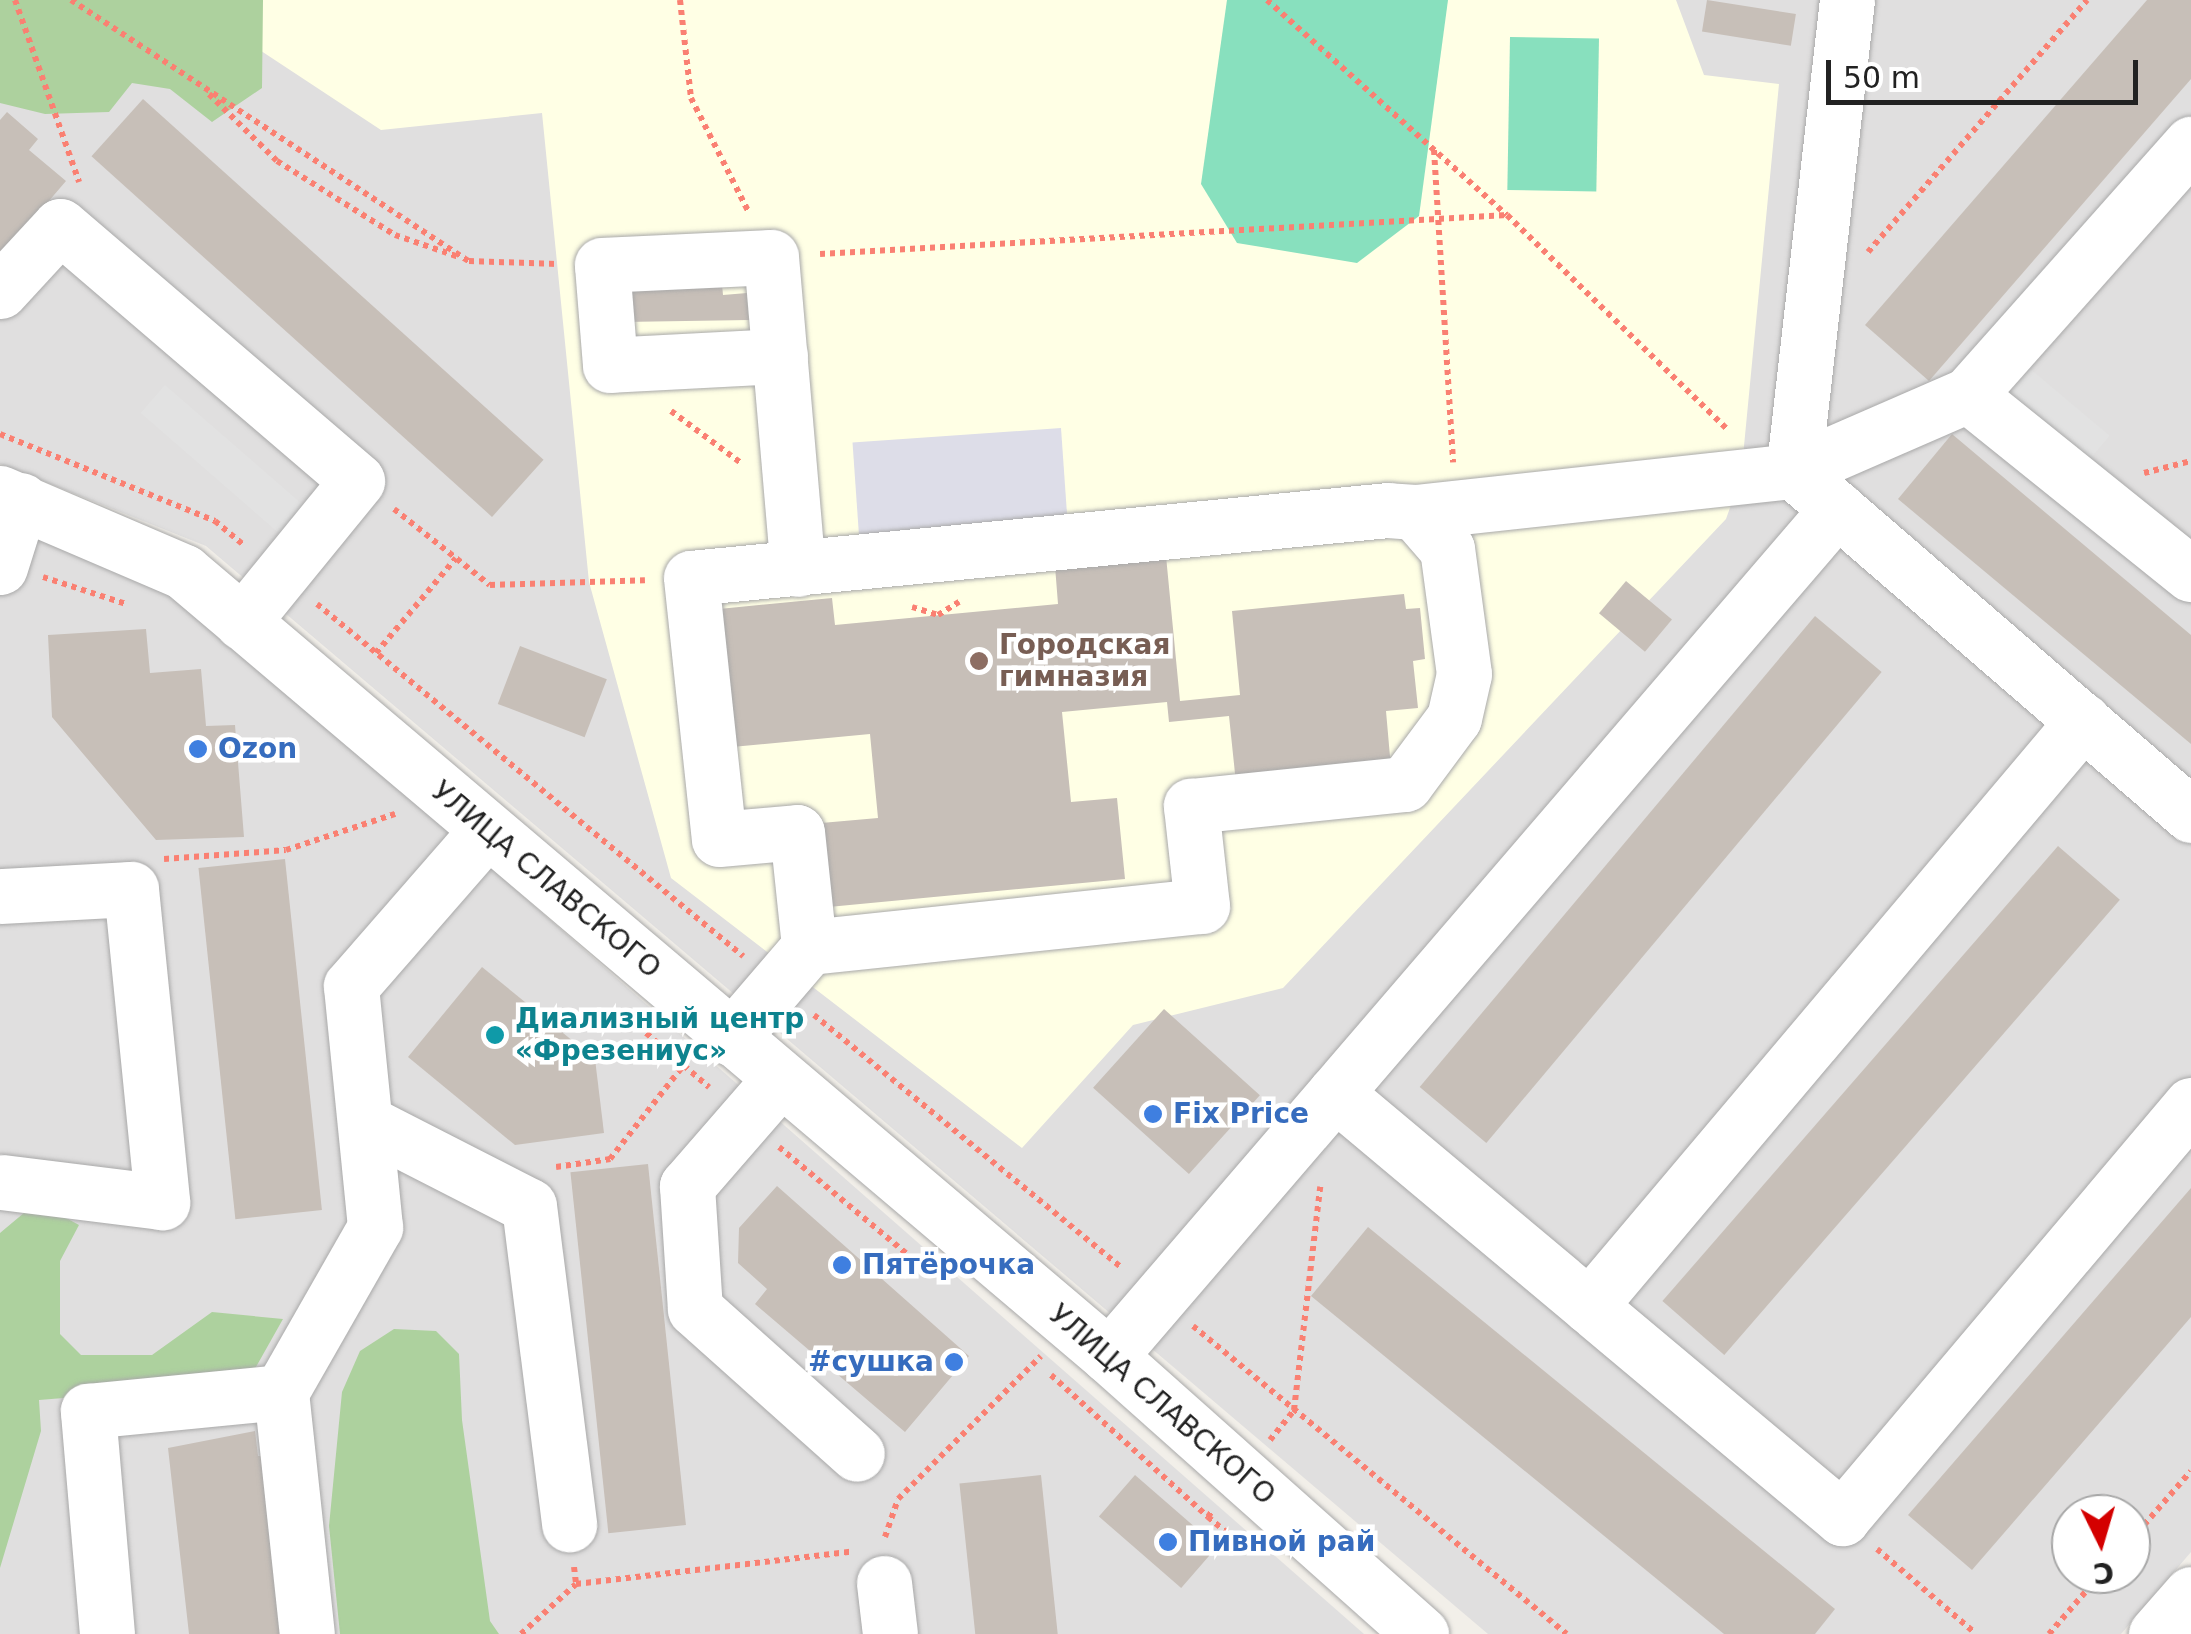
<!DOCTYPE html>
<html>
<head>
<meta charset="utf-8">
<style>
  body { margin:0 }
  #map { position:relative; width:2191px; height:1634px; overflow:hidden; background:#f2efe9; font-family:"DejaVu Sans",sans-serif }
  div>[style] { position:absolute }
  .residential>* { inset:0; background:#e0dfdf }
  .education>* { inset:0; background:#ffffe5 }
  .forest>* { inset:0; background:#add19e }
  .pitch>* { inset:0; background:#88e0be; transform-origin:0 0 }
  .parking>* { inset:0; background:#e2e2e2; transform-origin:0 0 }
  .plaza>* { inset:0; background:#dddde8; transform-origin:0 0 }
  .building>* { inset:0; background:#c7bfb8; transform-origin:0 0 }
  .path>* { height:6px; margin-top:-3px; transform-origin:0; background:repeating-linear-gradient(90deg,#fa8072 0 5px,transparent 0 10px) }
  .roads { filter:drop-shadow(0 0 2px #a9a9a9) drop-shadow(0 0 2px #a9a9a9) }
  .minor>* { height:55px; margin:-27.5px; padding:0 27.5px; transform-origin:27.5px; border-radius:27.5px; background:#fff }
  .dots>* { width:28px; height:28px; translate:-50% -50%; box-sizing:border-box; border:5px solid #fff; border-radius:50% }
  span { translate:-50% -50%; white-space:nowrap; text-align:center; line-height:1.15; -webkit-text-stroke:9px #fff; paint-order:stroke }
  .education-label { font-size:28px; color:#785e54; font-weight:700 }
  .left { translate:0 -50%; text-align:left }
  .shop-label { font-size:28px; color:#366cbe; font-weight:700 }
  .right { translate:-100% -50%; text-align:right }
  .street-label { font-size:28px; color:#222 }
  .culture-label { font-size:28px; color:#0d838f; font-weight:700 }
  .north { position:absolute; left:2051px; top:1494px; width:100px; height:100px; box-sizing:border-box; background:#fff; border:2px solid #a7a7a7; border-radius:50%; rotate:175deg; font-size:28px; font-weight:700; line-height:40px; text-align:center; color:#222 }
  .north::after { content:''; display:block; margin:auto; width:35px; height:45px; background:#d40000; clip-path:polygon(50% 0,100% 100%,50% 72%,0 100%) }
  .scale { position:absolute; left:1826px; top:60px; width:312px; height:45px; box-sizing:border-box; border:5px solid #222; border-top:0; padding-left:12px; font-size:30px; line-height:35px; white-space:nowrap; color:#222; -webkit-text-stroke:8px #fff; paint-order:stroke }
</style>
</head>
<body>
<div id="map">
  <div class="residential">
    <i style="clip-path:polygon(evenodd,0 0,2191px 0,2191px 1552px,2121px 1634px,1488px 1634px,206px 546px,0 464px,0 0,2071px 1514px,2131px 1514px,2131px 1574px,2071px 1574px,2071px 1514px)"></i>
    <i style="clip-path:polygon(0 516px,173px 589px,1364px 1634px,0 1634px)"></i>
  </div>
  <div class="education">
    <i style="clip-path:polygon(184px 0,1676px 0,1704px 75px,1779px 84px,1741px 477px,1726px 519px,1283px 988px,1133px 1025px,1022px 1148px,671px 878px,589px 582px,542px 113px,381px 130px)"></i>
  </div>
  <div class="forest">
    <i style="clip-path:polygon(0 0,263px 0,262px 88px,212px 122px,170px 89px,132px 83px,109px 112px,45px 114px,0 103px)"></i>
    <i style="clip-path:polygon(37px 1202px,79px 1225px,60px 1261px,60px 1334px,81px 1355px,152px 1355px,212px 1312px,283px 1319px,247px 1383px,39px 1400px,41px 1431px,0 1568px,0 1233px)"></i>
    <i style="clip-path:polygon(394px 1329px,436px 1331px,459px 1354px,462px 1420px,490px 1621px,499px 1634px,340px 1634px,329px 1526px,342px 1392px,360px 1351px)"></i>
  </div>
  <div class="pitch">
    <i style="clip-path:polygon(1227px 0,1448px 0,1419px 216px,1357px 263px,1237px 243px,1201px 184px)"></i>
    <i style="left:1510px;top:37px;width:89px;height:153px;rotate:1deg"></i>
  </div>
  <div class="parking">
    <i style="left:2023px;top:363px;width:113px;height:33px;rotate:40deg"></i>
    <i style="left:165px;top:385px;width:184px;height:37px;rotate:41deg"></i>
  </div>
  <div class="plaza">
    <i style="left:1061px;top:428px;width:102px;height:209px;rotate:86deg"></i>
  </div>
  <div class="building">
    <i style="left:1707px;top:0;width:90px;height:32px;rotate:9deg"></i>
    <i style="clip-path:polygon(2147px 0,2191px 0,2191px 79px,1929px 381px,1865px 325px)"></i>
    <i style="left:143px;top:99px;width:539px;height:77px;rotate:42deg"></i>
    <i style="clip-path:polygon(7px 112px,38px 139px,29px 150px,66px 181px,0 258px,0 120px)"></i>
    <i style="clip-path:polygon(720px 263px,723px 295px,747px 293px,749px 320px,622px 322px,618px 282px)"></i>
    <i style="clip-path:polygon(1952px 434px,2191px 635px,2191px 744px,1898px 499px)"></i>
    <i style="clip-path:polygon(1166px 556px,1180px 701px,1240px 695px,1232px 611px,1404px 594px,1406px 609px,1420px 608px,1425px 659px,1413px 661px,1418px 708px,1386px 711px,1391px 768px,1236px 783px,1229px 716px,1169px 722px,1167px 702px,1062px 712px,1071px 802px,1117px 798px,1125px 879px,818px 908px,810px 824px,878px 818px,870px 734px,732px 747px,719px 609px,832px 598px,835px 625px,1058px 604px,1055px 566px)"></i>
    <i style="left:1626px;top:581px;width:60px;height:42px;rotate:40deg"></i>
    <i style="left:1815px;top:616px;width:87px;height:615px;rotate:40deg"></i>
    <i style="clip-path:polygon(146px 629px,150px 673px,201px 669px,206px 726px,235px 725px,244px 837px,156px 840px,52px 717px,48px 635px)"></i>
    <i style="left:520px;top:646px;width:93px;height:62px;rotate:21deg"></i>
    <i style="left:2058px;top:846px;width:82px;height:603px;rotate:41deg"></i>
    <i style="left:285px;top:859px;width:353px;height:87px;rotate:84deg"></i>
    <i style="clip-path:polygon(482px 967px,595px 1059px,604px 1133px,515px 1145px,408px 1057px)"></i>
    <i style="left:1164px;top:1009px;width:129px;height:106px;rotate:42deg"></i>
    <i style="left:648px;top:1164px;width:363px;height:78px;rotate:84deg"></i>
    <i style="clip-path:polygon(777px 1186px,969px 1356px,905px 1432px,755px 1304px,767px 1289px,738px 1263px,739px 1228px)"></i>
    <i style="clip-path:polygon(2191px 1188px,2191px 1317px,1972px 1570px,1908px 1515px)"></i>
    <i style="clip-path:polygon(1368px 1227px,1835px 1609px,1815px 1634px,1724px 1634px,1311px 1296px)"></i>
    <i style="clip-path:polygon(255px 1431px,258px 1456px,266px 1456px,287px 1634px,189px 1634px,168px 1448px)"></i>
    <i style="left:1041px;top:1475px;width:160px;height:82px;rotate:84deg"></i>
    <i style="left:1135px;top:1475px;width:109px;height:55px;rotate:41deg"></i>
  </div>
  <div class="path">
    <i style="left:15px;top:0;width:193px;rotate:70.6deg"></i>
    <i style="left:71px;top:0;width:476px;rotate:33.3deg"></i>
    <i style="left:469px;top:261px;width:88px;rotate:2deg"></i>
    <i style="left:680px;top:0;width:99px;rotate:83.6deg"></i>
    <i style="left:691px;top:98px;width:129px;rotate:63.2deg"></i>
    <i style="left:1267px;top:0;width:322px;rotate:41.9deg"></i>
    <i style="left:1507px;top:215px;width:307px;rotate:44.2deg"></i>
    <i style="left:209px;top:94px;width:95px;rotate:44.6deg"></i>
    <i style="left:277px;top:161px;width:139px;rotate:32.1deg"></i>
    <i style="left:395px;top:235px;width:68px;rotate:19deg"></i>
    <i style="left:1434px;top:150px;width:313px;rotate:86.5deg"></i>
    <i style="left:1868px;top:252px;width:334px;rotate:-49deg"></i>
    <i style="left:820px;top:254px;width:688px;rotate:-3.25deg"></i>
    <i style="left:671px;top:411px;width:87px;rotate:36.6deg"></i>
    <i style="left:0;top:434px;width:232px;rotate:22deg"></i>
    <i style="left:215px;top:521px;width:39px;rotate:40deg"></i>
    <i style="left:2144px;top:473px;width:49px;rotate:-14.3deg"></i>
    <i style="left:394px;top:509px;width:122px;rotate:38.4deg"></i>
    <i style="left:490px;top:585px;width:155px;rotate:-1.8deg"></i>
    <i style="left:43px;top:577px;width:87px;rotate:18deg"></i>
    <i style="left:317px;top:604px;width:553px;rotate:39.57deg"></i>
    <i style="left:912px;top:607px;width:27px;rotate:17deg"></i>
    <i style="left:938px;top:615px;width:25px;rotate:-32deg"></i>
    <i style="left:376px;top:653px;width:124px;rotate:-49.9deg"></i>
    <i style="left:164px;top:859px;width:122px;rotate:-4.2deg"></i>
    <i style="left:286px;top:850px;width:115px;rotate:-18.3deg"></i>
    <i style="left:814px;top:1015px;width:397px;rotate:39.4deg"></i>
    <i style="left:631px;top:1020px;width:103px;rotate:40.7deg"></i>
    <i style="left:779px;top:1147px;width:198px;rotate:39.9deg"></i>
    <i style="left:556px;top:1167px;width:55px;rotate:-8.4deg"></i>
    <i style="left:610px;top:1159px;width:118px;rotate:-51.9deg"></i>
    <i style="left:1193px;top:1326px;width:484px;rotate:39.5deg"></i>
    <i style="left:1051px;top:1375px;width:212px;rotate:42.1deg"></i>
    <i style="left:1208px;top:1517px;width:7px;rotate:-56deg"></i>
    <i style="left:1270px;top:1440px;width:38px;rotate:-51deg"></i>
    <i style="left:1294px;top:1410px;width:225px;rotate:-83.3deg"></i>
    <i style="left:1208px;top:1517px;width:53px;rotate:39.7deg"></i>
    <i style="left:885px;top:1537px;width:40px;rotate:-71.1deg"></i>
    <i style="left:898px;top:1499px;width:202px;rotate:-45deg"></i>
    <i style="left:2131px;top:1540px;width:91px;rotate:-49deg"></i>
    <i style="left:1877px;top:1549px;width:130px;rotate:40.6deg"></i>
    <i style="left:574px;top:1567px;width:17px;rotate:83deg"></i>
    <i style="left:576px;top:1584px;width:276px;rotate:-6.7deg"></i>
    <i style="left:521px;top:1634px;width:74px;rotate:-42.3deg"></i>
    <i style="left:2049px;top:1634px;width:79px;rotate:-49.1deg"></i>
  </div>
  <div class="roads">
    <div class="minor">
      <i style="left:1847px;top:0;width:474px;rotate:96.5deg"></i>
      <i style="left:1793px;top:471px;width:526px;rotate:40.84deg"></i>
      <i style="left:0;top:291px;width:88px;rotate:-47.3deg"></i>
      <i style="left:60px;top:226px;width:391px;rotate:40.6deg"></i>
      <i style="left:357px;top:481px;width:182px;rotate:129.2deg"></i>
      <i style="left:780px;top:356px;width:170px;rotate:177deg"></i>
      <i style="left:610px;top:365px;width:100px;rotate:-94.6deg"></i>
      <i style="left:602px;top:265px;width:169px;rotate:-2.7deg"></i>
      <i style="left:771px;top:257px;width:313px;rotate:85.1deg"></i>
      <i style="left:1968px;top:395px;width:336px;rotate:-48.4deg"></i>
      <i style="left:0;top:493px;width:200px;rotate:23.2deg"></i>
      <i style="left:184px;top:572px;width:1213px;rotate:40.28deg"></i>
      <i style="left:1109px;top:1356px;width:418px;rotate:41.7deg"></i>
      <i style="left:1415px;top:512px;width:380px;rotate:-6.2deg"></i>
      <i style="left:1793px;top:471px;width:191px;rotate:-23.5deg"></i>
      <i style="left:1968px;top:395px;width:286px;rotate:38.8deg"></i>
      <i style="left:0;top:567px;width:70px;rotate:-72.6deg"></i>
      <i style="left:0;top:896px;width:131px;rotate:-3.1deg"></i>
      <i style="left:131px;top:889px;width:315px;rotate:84.3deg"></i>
      <i style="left:162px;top:1202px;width:161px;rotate:-172.9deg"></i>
      <i style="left:731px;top:1038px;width:120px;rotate:-49.4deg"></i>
      <i style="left:809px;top:947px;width:395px;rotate:-6deg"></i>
      <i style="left:1202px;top:906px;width:101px;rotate:-96.3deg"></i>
      <i style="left:1191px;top:806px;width:215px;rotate:-5.9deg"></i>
      <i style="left:1405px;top:784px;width:82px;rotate:-53.4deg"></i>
      <i style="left:1454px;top:718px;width:45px;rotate:-77.2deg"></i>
      <i style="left:1464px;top:674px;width:126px;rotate:-97.7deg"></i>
      <i style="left:1447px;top:549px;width:49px;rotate:-130.9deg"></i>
      <i style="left:1415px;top:512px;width:27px;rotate:-176deg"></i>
      <i style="left:1388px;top:510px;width:700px;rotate:174.43deg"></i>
      <i style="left:691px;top:578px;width:262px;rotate:83.9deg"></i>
      <i style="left:719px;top:839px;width:78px;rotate:-5.1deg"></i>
      <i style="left:797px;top:832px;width:116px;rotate:84deg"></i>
      <i style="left:780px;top:1079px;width:142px;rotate:131deg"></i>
      <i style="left:687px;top:1186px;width:123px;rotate:86.3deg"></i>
      <i style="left:695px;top:1309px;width:217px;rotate:41.8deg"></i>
      <i style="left:1335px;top:1093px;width:662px;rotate:39.97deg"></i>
      <i style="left:1842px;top:1518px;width:541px;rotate:-49.8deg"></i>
      <i style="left:365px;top:1122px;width:184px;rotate:27.1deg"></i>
      <i style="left:529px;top:1206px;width:321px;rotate:82.8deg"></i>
      <i style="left:1589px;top:1306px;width:766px;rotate:-49.82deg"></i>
      <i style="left:1109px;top:1356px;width:1117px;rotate:-49.32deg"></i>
      <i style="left:281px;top:1392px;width:243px;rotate:83.9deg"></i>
      <i style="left:884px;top:1583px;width:51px;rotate:83.3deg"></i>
      <i style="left:107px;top:1634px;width:224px;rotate:-94.9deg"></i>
      <i style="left:88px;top:1411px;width:194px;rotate:-5.6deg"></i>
      <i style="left:281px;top:1392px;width:190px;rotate:-60.3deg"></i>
      <i style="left:375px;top:1227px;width:242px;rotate:-95.7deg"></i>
      <i style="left:351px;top:986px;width:207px;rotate:-48.9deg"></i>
      <i style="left:2156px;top:1634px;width:53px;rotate:-48.8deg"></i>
    </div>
  </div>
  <div class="dots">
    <i style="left:979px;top:661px;background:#8d6e63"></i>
    <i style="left:198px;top:749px;background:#3f7fe0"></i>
    <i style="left:495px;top:1035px;background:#0f9aa8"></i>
    <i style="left:1153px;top:1114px;background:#3f7fe0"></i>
    <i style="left:842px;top:1265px;background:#3f7fe0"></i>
    <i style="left:954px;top:1362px;background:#3f7fe0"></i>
    <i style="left:1168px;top:1542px;background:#3f7fe0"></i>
  </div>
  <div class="education-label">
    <span class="left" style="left:999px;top:661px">Городская<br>гимназия</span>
  </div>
  <div class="shop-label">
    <span class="left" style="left:218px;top:749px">Ozon</span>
    <span class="left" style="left:1173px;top:1114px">Fix Price</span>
    <span class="left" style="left:862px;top:1265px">Пятёрочка</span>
    <span class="right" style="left:934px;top:1362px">#сушка</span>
    <span class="left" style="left:1188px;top:1542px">Пивной рай</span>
  </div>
  <div class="street-label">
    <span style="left:546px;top:880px;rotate:40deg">УЛИЦА СЛАВСКОГО</span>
    <span style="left:1162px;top:1405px;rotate:41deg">УЛИЦА СЛАВСКОГО</span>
  </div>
  <div class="culture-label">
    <span class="left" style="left:515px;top:1035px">Диализный центр<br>«Фрезениус»</span>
  </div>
  <div class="north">С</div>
  <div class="scale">50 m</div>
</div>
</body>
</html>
